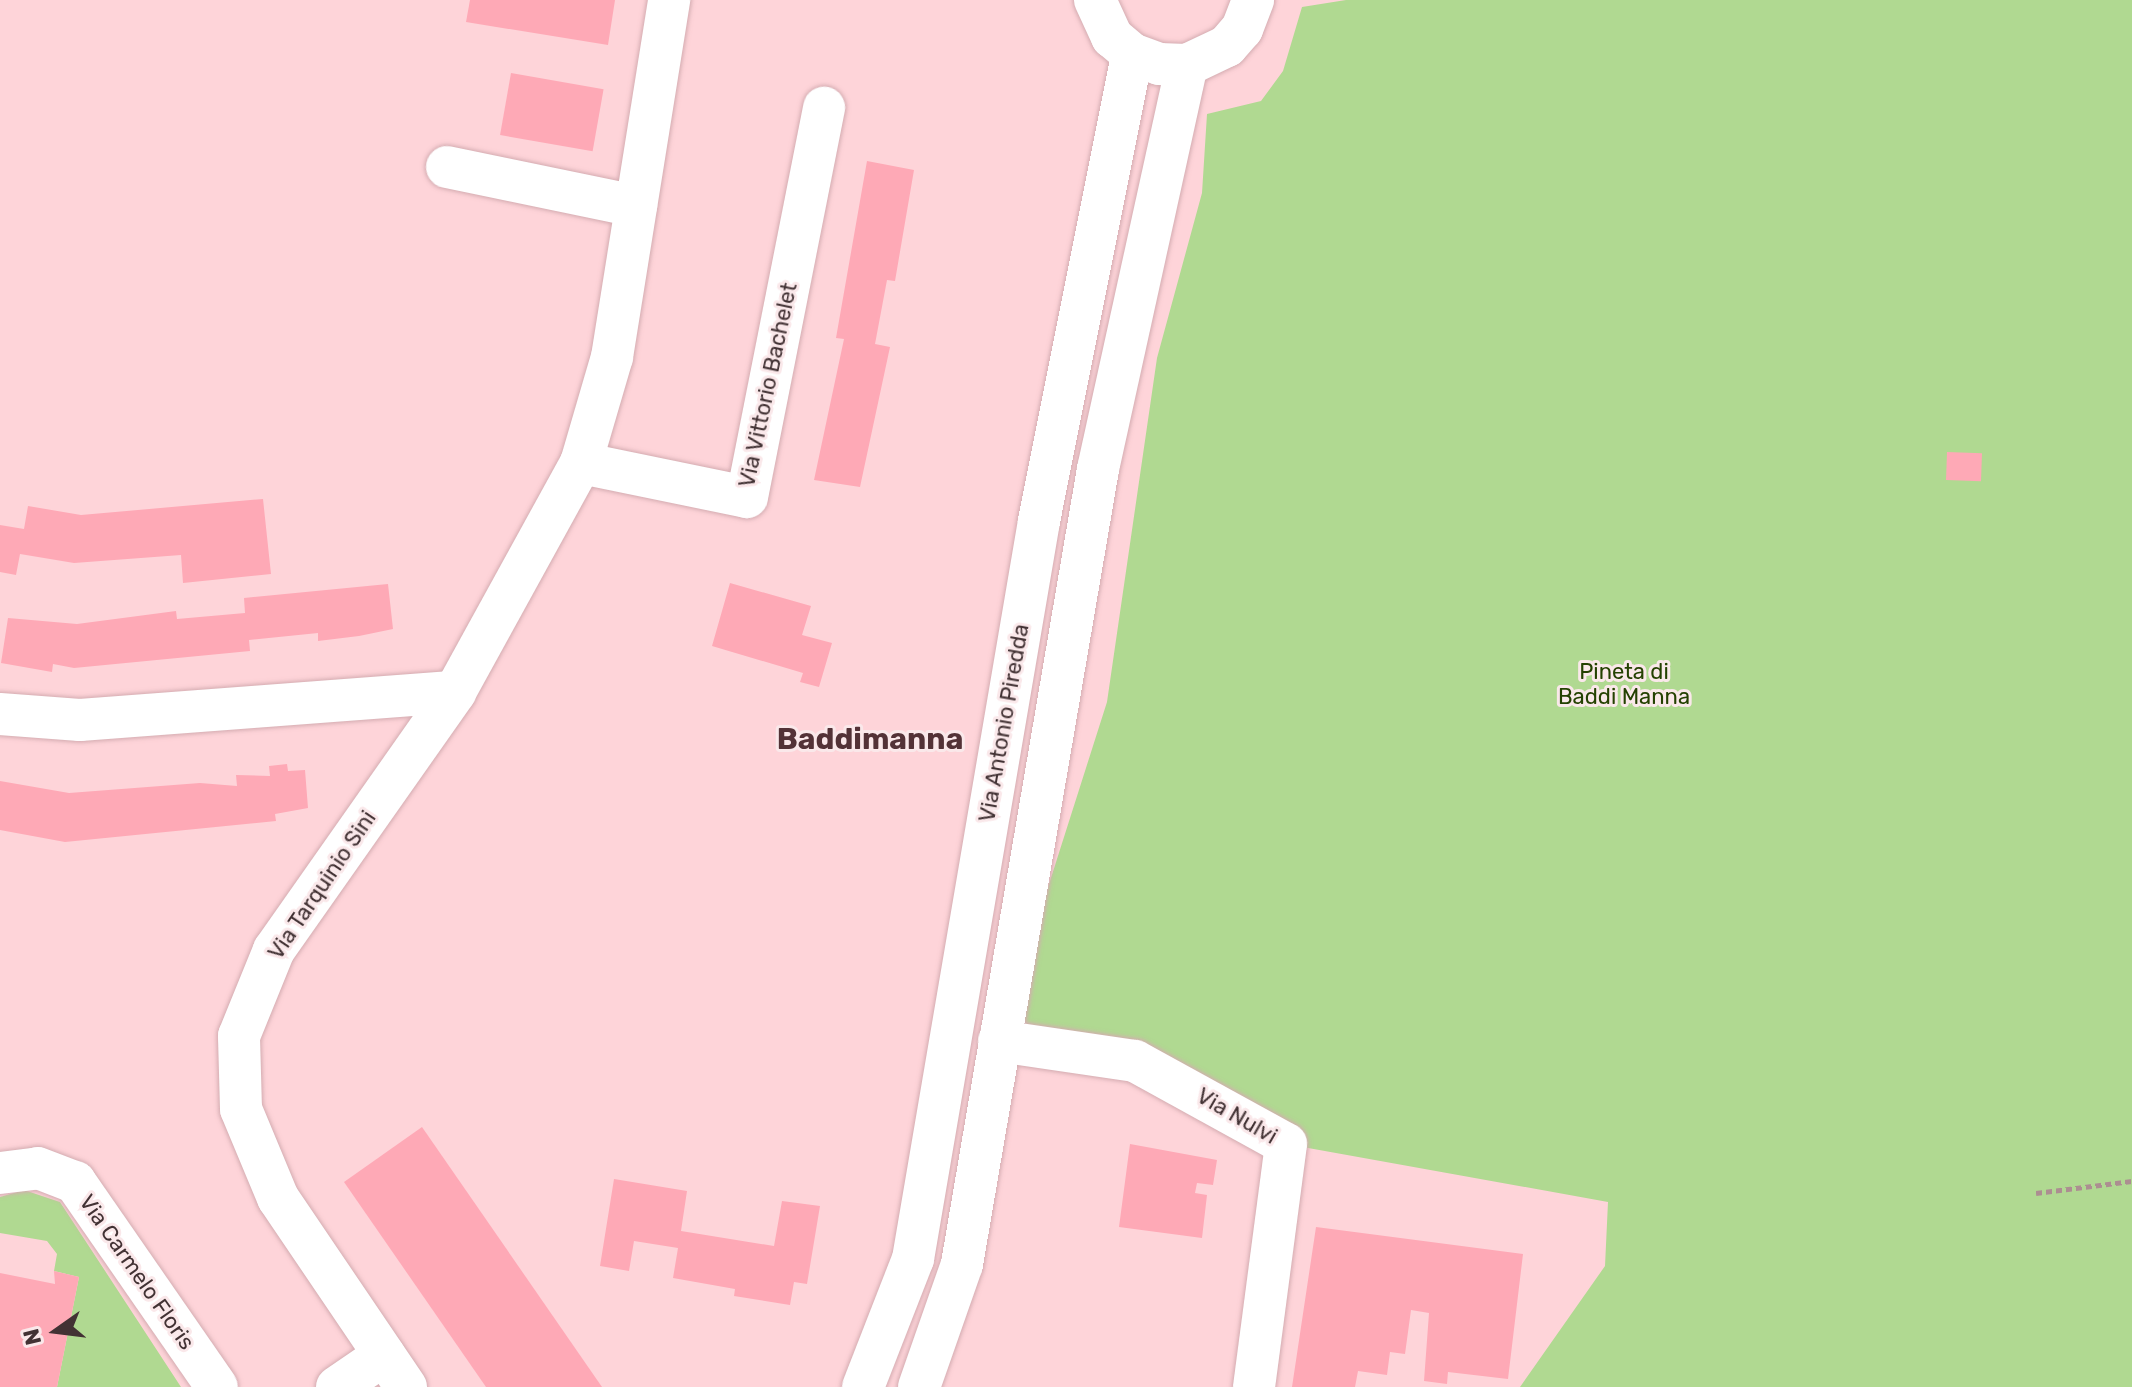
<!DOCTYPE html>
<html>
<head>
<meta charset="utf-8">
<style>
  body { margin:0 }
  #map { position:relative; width:2132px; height:1387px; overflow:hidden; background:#fed4d9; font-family:Rubik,sans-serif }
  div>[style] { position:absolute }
  .green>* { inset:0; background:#b0d991 }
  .building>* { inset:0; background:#fea9b6; transform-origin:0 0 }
  .path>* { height:5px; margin-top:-2.5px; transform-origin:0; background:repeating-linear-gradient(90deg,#ac8e91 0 6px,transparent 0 10px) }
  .roads { filter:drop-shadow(0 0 2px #d4acb1) drop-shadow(0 0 2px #d4acb1) }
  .minor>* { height:42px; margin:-21px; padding:0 21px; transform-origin:21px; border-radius:21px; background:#fff }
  span { translate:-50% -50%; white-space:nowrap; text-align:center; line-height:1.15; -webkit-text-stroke:6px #fae8ea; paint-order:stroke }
  .street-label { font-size:22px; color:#423234 }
  .park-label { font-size:22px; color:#244101 }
  .district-label { font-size:30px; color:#533237; font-weight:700 }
  .north { position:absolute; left:16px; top:1291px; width:80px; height:80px; -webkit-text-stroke:6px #fae8ea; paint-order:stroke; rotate:256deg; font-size:22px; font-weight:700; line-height:32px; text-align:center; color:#423234 }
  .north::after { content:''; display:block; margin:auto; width:28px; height:36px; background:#423234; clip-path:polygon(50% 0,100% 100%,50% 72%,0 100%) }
</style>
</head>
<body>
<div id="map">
  <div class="green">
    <i style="clip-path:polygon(1346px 0,2132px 0,2132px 1387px,1520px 1387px,1605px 1266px,1608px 1202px,1286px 1144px,1180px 1082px,999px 1041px,1107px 702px,1157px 358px,1202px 193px,1207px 114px,1261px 101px,1283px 71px,1302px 7px)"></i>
    <i style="clip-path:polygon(24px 1190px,60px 1202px,181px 1387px,57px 1387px,79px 1277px,54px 1271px,57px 1254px,47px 1241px,0 1233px,0 1197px)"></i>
  </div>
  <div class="building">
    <i style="clip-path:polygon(470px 0,615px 0,608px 45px,466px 22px)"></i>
    <i style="left:511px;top:73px;width:94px;height:63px;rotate:10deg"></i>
    <i style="clip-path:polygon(867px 161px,914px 170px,895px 281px,887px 280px,875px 344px,890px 347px,860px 487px,814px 480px,844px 339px,836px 338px)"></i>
    <i style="left:1947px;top:452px;width:35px;height:28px;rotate:2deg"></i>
    <i style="clip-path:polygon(263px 499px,271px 574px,183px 583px,181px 555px,74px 563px,20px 554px,16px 575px,0 572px,0 525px,24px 529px,28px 506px,81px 515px)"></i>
    <i style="clip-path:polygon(730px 583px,811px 606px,802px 635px,832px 643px,819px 687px,800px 682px,803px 673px,712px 646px)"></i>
    <i style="clip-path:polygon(388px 584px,393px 629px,359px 636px,318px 641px,318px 633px,249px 640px,250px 651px,74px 668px,53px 664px,52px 672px,1px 663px,8px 618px,77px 624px,176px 611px,177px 619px,245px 613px,244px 598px)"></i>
    <i style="clip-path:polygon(287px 764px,288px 771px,305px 770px,308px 808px,275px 814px,276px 821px,65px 842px,0 830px,0 781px,69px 793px,200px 783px,237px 786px,236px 775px,270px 776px,269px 766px)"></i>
    <i style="clip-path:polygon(422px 1127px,602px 1387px,486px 1387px,344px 1182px)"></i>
    <i style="clip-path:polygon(1130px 1144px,1217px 1160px,1213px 1185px,1197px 1183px,1195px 1193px,1207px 1195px,1202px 1238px,1119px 1227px)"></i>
    <i style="clip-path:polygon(614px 1179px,687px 1191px,681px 1231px,774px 1246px,782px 1201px,820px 1206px,807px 1284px,794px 1282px,790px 1305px,734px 1296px,735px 1289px,673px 1278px,678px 1248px,634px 1241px,629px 1271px,600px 1266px)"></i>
    <i style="clip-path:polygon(1316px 1227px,1523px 1254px,1508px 1379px,1448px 1372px,1447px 1384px,1424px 1381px,1429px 1313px,1411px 1310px,1405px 1354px,1390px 1352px,1387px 1375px,1358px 1371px,1355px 1387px,1292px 1387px)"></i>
    <i style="clip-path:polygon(54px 1271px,79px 1277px,57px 1387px,0 1387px,0 1273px,55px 1284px)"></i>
  </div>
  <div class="path">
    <i style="left:2036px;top:1193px;width:97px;rotate:-7.1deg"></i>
  </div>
  <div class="roads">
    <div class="minor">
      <i style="left:1095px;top:0;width:41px;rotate:65.3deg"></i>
      <i style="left:1112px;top:37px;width:26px;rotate:40deg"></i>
      <i style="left:1132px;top:54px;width:29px;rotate:20deg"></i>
      <i style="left:1159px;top:64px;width:28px;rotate:2deg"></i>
      <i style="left:1187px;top:65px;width:44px;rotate:-25.4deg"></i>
      <i style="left:1227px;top:46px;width:23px;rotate:-49deg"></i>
      <i style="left:1242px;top:29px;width:31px;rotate:-69deg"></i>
      <i style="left:447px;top:167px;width:193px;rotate:11.7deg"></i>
      <i style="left:581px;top:463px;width:169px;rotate:11.6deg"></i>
      <i style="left:747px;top:497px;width:397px;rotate:-78.8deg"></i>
      <i style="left:0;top:714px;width:80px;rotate:4.3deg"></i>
      <i style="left:80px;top:720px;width:376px;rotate:-4.3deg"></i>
      <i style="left:999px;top:1041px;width:137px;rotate:8.4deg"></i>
      <i style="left:1135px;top:1061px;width:172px;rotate:28.8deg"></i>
      <i style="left:1286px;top:1144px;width:245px;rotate:97.5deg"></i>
      <i style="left:0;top:1173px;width:38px;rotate:-7deg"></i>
      <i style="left:38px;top:1168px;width:40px;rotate:21deg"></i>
      <i style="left:75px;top:1182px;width:249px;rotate:55.3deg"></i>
      <i style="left:337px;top:1387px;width:57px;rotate:-34.2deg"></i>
      <i style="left:406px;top:1387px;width:228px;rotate:-124.1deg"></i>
      <i style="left:278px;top:1198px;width:96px;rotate:-112.6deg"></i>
      <i style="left:241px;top:1109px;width:73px;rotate:-91.6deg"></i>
      <i style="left:239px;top:1036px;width:93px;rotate:-67.9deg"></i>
      <i style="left:274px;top:950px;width:315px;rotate:-54.9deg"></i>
      <i style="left:455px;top:692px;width:261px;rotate:-61.2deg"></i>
      <i style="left:581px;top:463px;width:110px;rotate:-73.7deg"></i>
      <i style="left:612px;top:357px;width:362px;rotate:-80.9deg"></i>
      <i style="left:863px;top:1387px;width:137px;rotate:-68.7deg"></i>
      <i style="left:913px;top:1259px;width:749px;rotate:-80.31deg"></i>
      <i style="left:1039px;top:521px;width:476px;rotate:-78.7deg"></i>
      <i style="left:919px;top:1387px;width:130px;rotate:-70.7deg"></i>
      <i style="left:962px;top:1264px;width:807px;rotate:-80.29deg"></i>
      <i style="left:1098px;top:469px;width:414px;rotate:-77.6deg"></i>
    </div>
  </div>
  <div class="street-label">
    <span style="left:768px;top:385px;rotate:-78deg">Via Vittorio Bachelet</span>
    <span style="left:1004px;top:723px;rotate:-80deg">Via Antonio Piredda</span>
    <span style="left:322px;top:885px;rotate:-56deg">Via Tarquinio Sini</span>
    <span style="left:1237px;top:1116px;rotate:30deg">Via Nulvi</span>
    <span style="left:137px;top:1272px;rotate:55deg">Via Carmelo Floris</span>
  </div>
  <div class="park-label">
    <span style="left:1624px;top:684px">Pineta di<br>Baddi Manna</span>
  </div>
  <div class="district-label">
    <span style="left:870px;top:739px">Baddimanna</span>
  </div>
  <div class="north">N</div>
</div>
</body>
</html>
